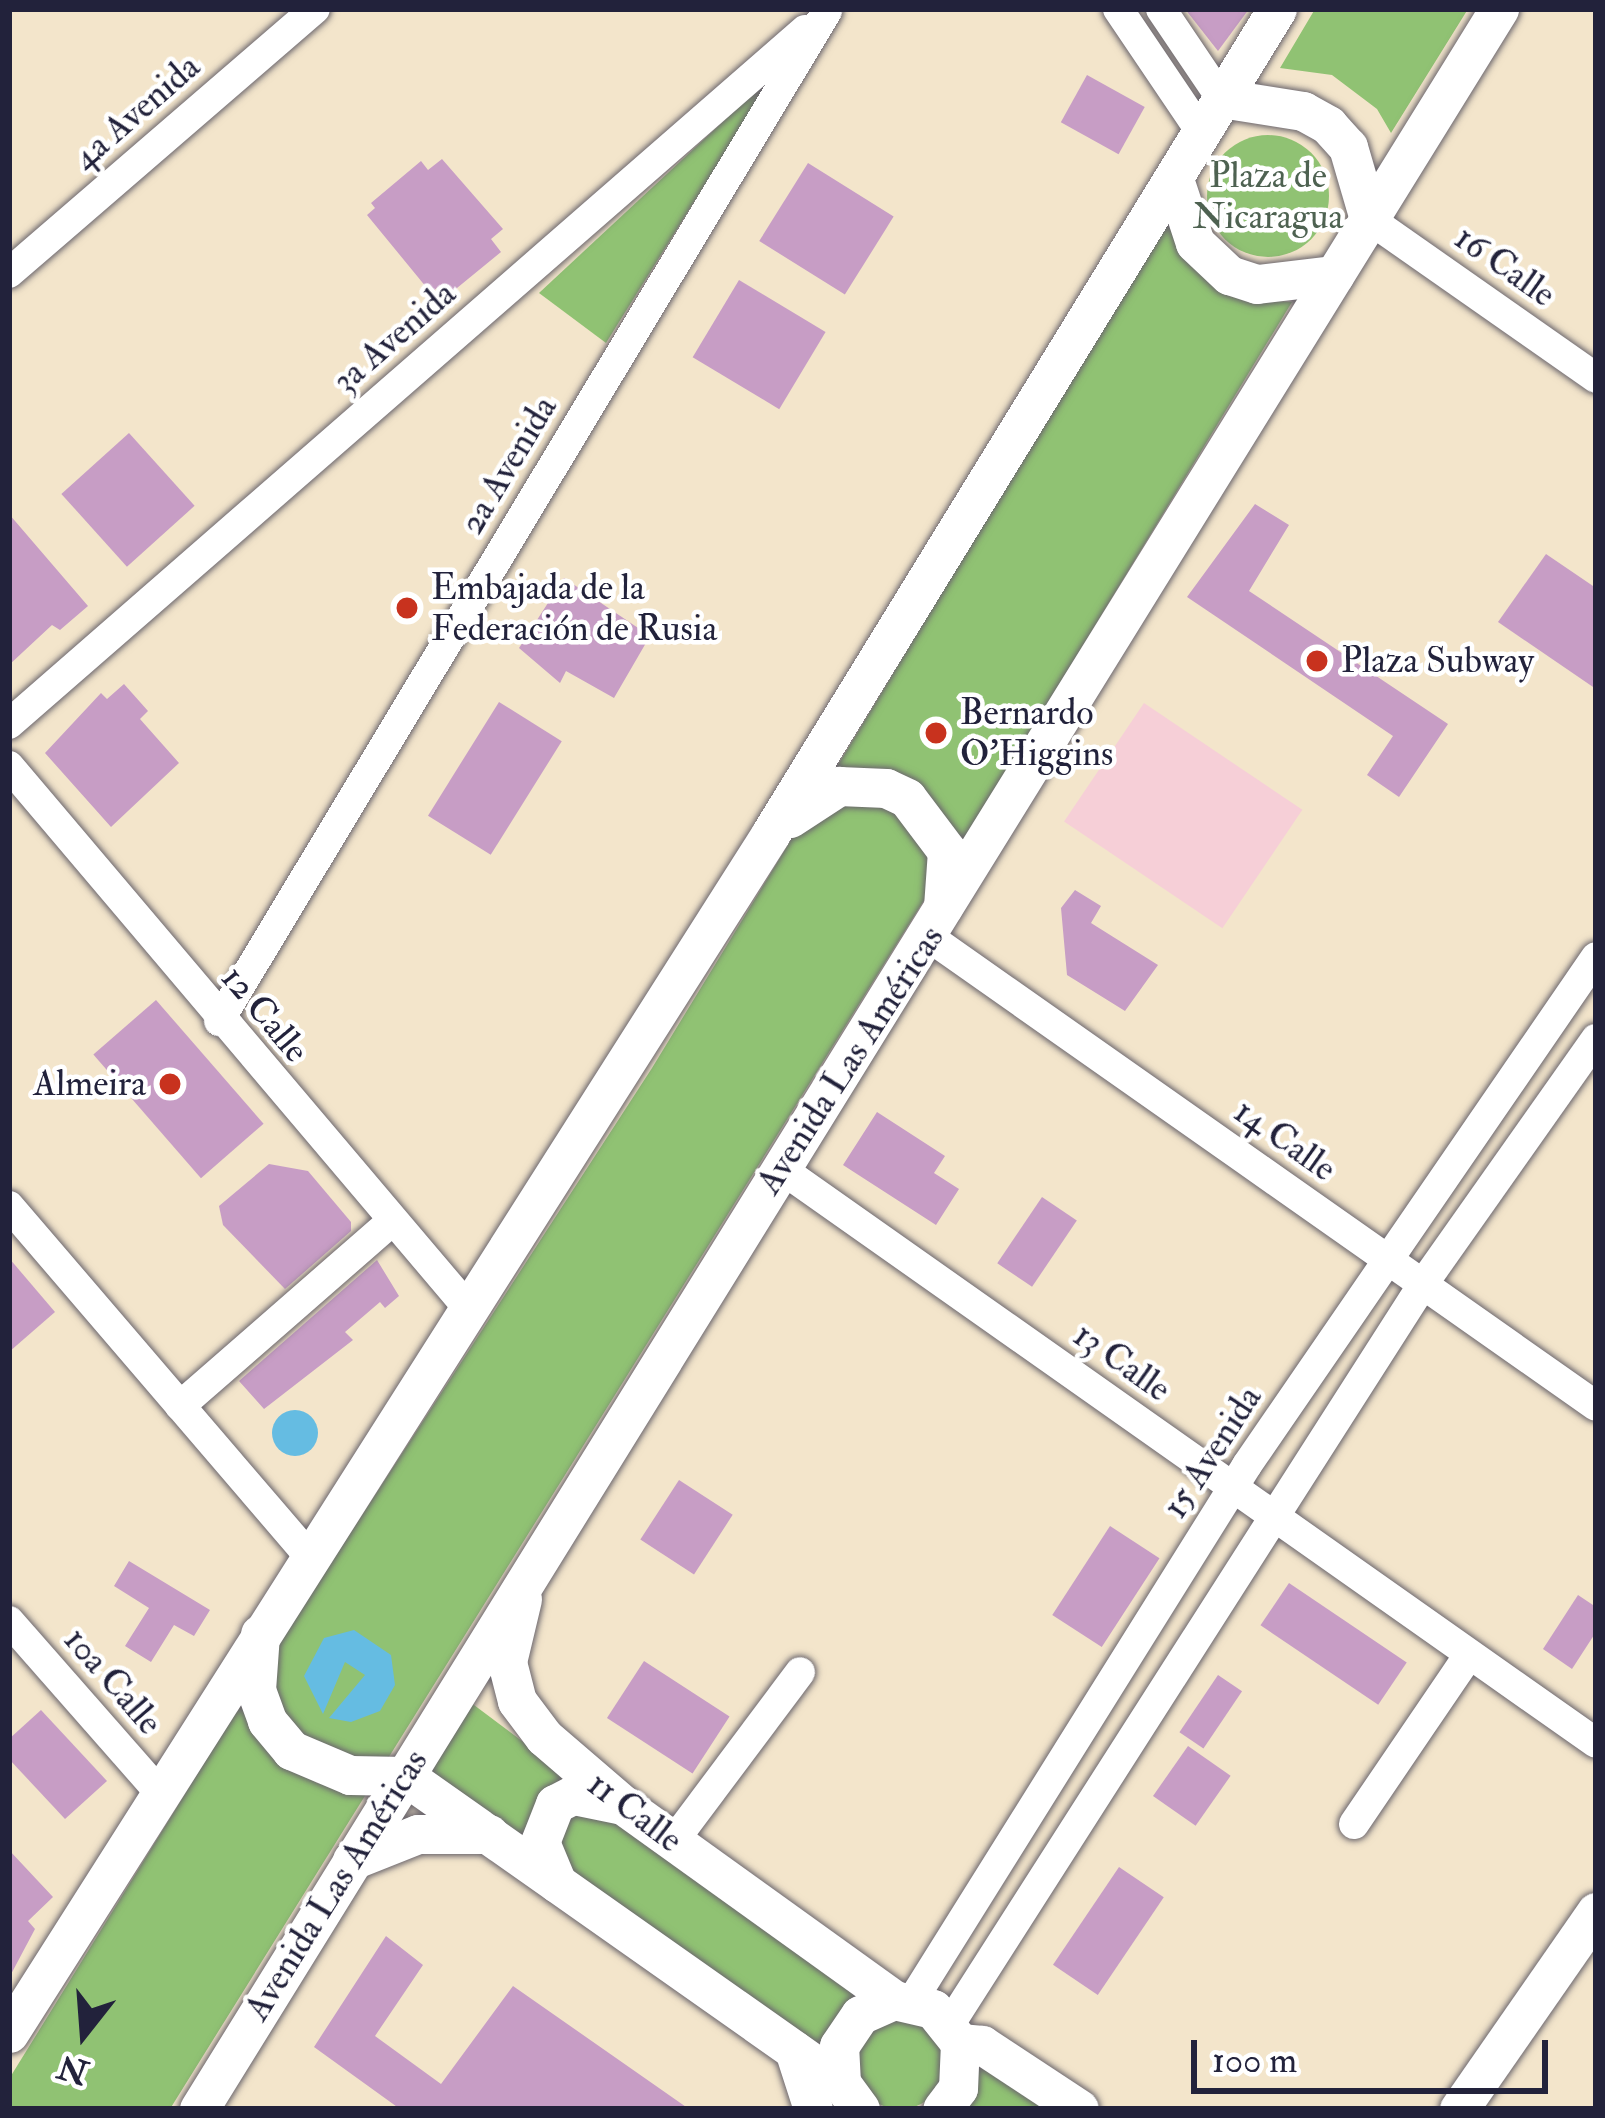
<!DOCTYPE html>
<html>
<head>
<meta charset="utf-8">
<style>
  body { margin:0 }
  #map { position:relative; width:1605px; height:2118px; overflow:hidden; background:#f3e5cb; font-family:"IM FELL Double Pica",serif }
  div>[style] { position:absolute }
  .built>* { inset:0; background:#f6cfd7; transform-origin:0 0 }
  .green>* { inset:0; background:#90c273 }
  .round { border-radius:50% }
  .water>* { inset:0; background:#65bce2 }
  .building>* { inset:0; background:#c79dc5; transform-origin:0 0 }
  .roads { filter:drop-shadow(0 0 3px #6b666d) drop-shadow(0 0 3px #6b666d) }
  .minor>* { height:30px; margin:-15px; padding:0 15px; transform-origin:15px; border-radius:15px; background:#fff }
  .major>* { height:39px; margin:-19.5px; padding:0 19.5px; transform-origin:19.5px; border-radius:19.5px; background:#fff }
  .dots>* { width:33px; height:33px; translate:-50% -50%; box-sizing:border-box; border:6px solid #fff; border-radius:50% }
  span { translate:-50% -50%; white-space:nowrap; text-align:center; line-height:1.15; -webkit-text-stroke:9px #fff; paint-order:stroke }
  .street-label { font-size:36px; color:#22223b }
  .park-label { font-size:36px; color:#4e6251 }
  .poi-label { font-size:36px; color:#22223b }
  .left { translate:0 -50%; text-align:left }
  .right { translate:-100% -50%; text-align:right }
  .frame { position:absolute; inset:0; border:12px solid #22223b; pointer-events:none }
  .north { position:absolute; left:24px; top:1974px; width:120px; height:120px; -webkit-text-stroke:9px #fff; paint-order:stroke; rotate:197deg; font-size:33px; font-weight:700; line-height:48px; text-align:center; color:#22223b }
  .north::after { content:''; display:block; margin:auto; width:42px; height:54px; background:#22223b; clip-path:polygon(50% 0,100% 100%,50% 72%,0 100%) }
  .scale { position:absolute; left:1191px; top:2040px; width:357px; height:54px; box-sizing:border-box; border:6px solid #22223b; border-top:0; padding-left:15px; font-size:36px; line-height:42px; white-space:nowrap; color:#22223b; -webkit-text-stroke:9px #fff; paint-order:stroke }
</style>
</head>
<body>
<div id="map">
  <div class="built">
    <i style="left:1144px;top:703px;width:191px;height:143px;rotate:34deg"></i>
  </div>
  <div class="green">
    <i style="clip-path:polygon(1315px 9px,1468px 9px,1391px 133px,1377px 109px,1332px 75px,1280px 68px)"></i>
    <i style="clip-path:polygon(773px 75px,606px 343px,539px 293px)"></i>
    <i class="round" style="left:1207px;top:135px;width:122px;height:122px"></i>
    <i style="clip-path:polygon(1169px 217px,1249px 299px,1292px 302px,959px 849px,936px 818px,827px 783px)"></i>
    <i style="clip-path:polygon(883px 796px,941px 873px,387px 1760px,352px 1759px,301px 1738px,273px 1698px,272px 1654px,652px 1068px,811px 807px)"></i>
    <i style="clip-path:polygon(462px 1696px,575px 1781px,545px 1796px,523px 1844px,416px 1774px)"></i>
    <i style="clip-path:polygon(243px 1700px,280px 1762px,317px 1783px,368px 1791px,170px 2109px,9px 2109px,9px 2079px)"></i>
    <i style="clip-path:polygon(595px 1806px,873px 1994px,825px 2059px,563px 1872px,559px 1818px)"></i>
    <i class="round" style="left:854px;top:2017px;width:92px;height:92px"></i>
    <i style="clip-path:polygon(977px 2060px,1046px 2109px,952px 2109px)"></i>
  </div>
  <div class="water">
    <i class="round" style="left:272px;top:1410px;width:46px;height:46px"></i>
    <i style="clip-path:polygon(354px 1630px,391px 1655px,395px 1685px,380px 1711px,351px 1722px,329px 1718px,365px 1675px,345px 1662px,323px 1714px,304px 1676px,324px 1638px)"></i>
  </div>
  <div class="building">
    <i style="clip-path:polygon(1185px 9px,1249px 9px,1218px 51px)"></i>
    <i style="left:1087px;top:75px;width:66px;height:54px;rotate:29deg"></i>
    <i style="clip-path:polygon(442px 159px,503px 229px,491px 239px,501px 252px,446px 297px,438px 287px,431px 293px,367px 215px,375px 208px,371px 203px,421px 161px,428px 170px)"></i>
    <i style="left:808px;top:163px;width:101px;height:92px;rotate:32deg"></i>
    <i style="left:739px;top:280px;width:101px;height:90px;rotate:31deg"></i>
    <i style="left:129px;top:433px;width:98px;height:91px;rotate:48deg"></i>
    <i style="clip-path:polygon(1255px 504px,1289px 525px,1249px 591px,1448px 724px,1399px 797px,1367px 775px,1393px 736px,1187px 597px)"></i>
    <i style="clip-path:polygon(9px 514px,88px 606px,60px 630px,52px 625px,9px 665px)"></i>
    <i style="clip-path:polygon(1546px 554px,1596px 588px,1596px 689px,1498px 622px)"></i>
    <i style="clip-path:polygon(564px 578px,650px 636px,614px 698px,566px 671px,560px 683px,519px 648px)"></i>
    <i style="clip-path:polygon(124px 684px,148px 711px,140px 719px,179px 763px,111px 827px,45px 753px,101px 693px,107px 699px)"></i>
    <i style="left:499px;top:702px;width:74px;height:134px;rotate:32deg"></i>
    <i style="clip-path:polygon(1075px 890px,1101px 906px,1091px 923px,1158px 965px,1125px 1011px,1067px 975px,1061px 908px)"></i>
    <i style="left:156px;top:1000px;width:164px;height:83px;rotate:49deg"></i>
    <i style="clip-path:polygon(877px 1112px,945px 1156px,934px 1173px,959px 1189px,936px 1225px,843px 1165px)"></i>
    <i style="clip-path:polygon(269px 1164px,308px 1171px,351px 1222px,351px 1231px,285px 1289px,223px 1225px,219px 1206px)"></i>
    <i style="left:1042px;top:1197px;width:42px;height:80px;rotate:34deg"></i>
    <i style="clip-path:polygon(9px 1258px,55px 1312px,9px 1352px)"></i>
    <i style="clip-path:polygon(377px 1260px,399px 1296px,385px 1308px,380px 1302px,345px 1332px,353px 1340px,264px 1409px,239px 1381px)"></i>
    <i style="left:679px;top:1480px;width:64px;height:71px;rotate:33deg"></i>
    <i style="left:1110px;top:1526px;width:59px;height:106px;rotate:33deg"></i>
    <i style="clip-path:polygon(129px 1561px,210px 1610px,194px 1636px,174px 1625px,151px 1662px,125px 1646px,149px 1608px,114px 1586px)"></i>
    <i style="left:1289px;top:1583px;width:142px;height:51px;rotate:34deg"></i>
    <i style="clip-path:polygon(1578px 1595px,1596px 1607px,1596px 1632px,1572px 1669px,1543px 1649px)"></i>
    <i style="left:644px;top:1661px;width:102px;height:68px;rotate:33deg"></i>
    <i style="left:1218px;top:1675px;width:29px;height:69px;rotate:34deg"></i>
    <i style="clip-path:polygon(41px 1710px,107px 1781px,65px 1819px,9px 1759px,9px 1739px)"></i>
    <i style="left:1188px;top:1746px;width:52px;height:61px;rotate:35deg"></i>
    <i style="clip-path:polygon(9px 1850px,53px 1897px,28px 1921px,35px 1929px,9px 1978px)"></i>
    <i style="left:1119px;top:1867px;width:54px;height:118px;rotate:34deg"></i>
    <i style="clip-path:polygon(386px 1936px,423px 1965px,375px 2036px,441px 2084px,513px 1986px,689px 2109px,400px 2109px,314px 2047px)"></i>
  </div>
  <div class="roads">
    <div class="minor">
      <i style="left:1118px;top:9px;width:148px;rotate:56deg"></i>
      <i style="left:1161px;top:9px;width:107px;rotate:56deg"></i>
      <i style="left:1369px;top:219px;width:277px;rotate:35deg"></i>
      <i style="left:9px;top:273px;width:404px;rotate:-40.8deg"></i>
      <i style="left:9px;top:724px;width:1056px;rotate:-41.08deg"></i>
      <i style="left:9px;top:766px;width:710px;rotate:49.74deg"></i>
      <i style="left:929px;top:937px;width:815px;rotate:35.11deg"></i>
      <i style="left:219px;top:1021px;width:1179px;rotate:-58.95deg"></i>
      <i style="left:780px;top:1168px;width:998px;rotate:35.17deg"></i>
      <i style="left:9px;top:1206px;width:460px;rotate:49.4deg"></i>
      <i style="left:180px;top:1406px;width:281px;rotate:-41.1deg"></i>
      <i style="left:9px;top:1621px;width:227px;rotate:48.7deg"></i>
      <i style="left:1354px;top:1824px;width:204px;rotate:-55.8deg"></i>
      <i style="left:673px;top:1842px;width:212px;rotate:-53.2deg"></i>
      <i style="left:912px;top:2001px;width:632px;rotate:-57.99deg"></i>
      <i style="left:1247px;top:1465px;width:616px;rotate:-55.51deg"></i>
      <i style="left:950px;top:2024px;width:878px;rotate:-57.41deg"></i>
      <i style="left:1423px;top:1284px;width:300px;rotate:-54.8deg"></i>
    </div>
    <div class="major">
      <i style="left:1221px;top:98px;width:83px;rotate:9deg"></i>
      <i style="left:1303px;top:111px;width:29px;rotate:29deg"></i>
      <i style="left:1328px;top:125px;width:30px;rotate:48deg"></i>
      <i style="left:1348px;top:147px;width:75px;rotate:73.7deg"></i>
      <i style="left:1174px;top:179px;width:67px;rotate:71.8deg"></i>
      <i style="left:1195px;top:243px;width:47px;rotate:43.3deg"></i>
      <i style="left:1229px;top:275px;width:29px;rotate:18deg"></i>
      <i style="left:1257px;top:284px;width:78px;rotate:-6.7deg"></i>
      <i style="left:790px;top:818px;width:59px;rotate:-33.1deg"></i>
      <i style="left:839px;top:786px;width:47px;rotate:2.4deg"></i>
      <i style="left:886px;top:788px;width:23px;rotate:25deg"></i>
      <i style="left:907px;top:798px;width:66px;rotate:53deg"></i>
      <i style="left:947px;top:851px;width:56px;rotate:94.1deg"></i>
      <i style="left:522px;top:1599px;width:65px;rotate:103.4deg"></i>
      <i style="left:507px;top:1662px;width:40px;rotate:75.6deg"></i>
      <i style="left:517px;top:1701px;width:45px;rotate:53.1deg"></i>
      <i style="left:544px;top:1737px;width:104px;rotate:40.7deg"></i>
      <i style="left:623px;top:1805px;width:334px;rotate:35.7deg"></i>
      <i style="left:260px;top:1634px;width:56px;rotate:94.1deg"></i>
      <i style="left:256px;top:1690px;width:33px;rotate:70deg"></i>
      <i style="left:267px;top:1721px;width:38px;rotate:50deg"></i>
      <i style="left:291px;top:1750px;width:64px;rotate:23deg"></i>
      <i style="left:350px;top:1775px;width:55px;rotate:1deg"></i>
      <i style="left:405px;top:1776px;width:533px;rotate:35.15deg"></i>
      <i style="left:352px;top:1860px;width:71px;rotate:-21.5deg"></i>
      <i style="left:418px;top:1834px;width:71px"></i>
      <i style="left:557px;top:1883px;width:44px;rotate:-112.5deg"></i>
      <i style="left:540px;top:1842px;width:41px;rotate:-68.5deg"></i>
      <i style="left:555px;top:1804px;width:20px;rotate:-27deg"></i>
      <i style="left:573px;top:1795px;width:46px;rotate:11.3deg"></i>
      <i style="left:9px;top:2033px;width:1421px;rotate:-57.58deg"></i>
      <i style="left:771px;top:833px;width:967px;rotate:-58.45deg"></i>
      <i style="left:960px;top:2043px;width:22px;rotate:5deg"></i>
      <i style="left:982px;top:2045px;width:116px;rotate:33.4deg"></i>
      <i style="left:794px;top:2050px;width:62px;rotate:72.1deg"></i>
      <i style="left:199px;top:2109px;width:2470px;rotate:-58.24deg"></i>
      <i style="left:860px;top:2109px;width:32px;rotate:-126deg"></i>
      <i style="left:841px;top:2083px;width:37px;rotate:-93deg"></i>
      <i style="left:839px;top:2046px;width:37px;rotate:-56deg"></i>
      <i style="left:860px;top:2015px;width:37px;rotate:-24deg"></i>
      <i style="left:894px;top:2000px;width:40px;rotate:13deg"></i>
      <i style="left:933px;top:2009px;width:43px;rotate:51.5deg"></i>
      <i style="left:960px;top:2043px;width:45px;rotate:92.5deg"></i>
      <i style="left:958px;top:2088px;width:26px;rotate:127deg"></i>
      <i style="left:1459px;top:2109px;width:240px;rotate:-55.2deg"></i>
    </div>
  </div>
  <div class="dots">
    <i style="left:407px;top:608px;background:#c8321e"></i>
    <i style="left:1317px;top:661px;background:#c8321e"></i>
    <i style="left:936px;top:733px;background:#c8321e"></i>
    <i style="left:170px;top:1084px;background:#c8321e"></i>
  </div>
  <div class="street-label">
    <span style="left:136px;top:112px;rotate:-41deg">4a Avenida</span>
    <span style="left:1505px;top:266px;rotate:35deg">16 Calle</span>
    <span style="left:394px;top:337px;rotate:-41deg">3a Avenida</span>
    <span style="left:508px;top:465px;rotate:-59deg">2a Avenida</span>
    <span style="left:265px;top:1014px;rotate:50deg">12 Calle</span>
    <span style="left:850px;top:1060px;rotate:-57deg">Avenida Las Américas</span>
    <span style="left:1285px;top:1140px;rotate:35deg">14 Calle</span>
    <span style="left:1122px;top:1362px;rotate:35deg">13 Calle</span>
    <span style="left:1212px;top:1452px;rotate:-57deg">15 Avenida</span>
    <span style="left:113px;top:1681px;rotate:49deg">10a Calle</span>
    <span style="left:635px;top:1812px;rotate:37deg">11 Calle</span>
    <span style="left:336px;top:1885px;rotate:-58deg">Avenida Las Américas</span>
  </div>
  <div class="park-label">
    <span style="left:1268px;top:196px">Plaza de<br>Nicaragua</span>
  </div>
  <div class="poi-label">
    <span class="left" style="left:431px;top:608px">Embajada de la<br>Federación de Rusia</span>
    <span class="left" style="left:1341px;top:661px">Plaza Subway</span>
    <span class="left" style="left:960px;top:733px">Bernardo<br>O'Higgins</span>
    <span class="right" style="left:146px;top:1084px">Almeira</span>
  </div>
  <div class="frame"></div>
  <div class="north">N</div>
  <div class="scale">100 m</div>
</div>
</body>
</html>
